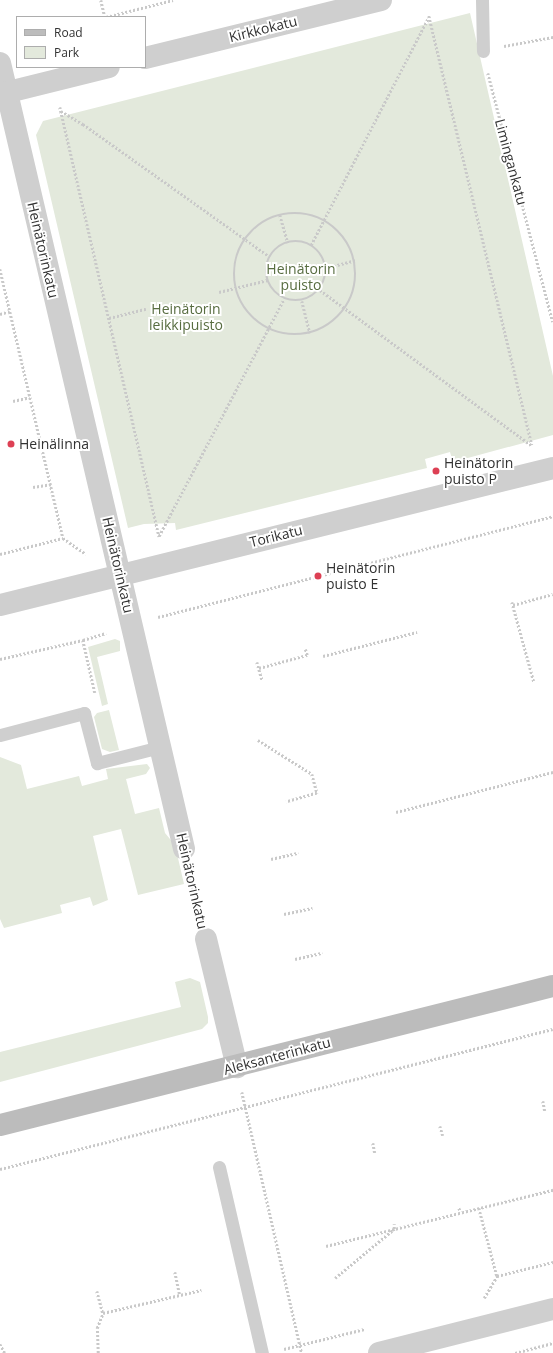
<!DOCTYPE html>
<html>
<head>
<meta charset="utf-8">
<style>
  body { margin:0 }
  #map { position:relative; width:553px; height:1353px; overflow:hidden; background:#fff; font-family:"Open Sans",sans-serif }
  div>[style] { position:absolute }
  .green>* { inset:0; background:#e3e9dc }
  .path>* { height:2.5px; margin-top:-1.25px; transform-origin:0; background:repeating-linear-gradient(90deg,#c9c9c9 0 2px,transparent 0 4px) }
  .path>.ring { margin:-1.25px; padding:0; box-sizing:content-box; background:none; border:2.5px solid #c9c9c9; border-radius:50% }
  .lane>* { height:13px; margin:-6.5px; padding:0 6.5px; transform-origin:6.5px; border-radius:6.5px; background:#cfcfcf }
  .street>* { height:22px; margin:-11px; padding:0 11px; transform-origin:11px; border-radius:11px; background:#cfcfcf }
  .secondary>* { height:22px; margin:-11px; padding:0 11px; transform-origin:11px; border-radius:11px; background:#bcbcbc }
  .dots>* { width:11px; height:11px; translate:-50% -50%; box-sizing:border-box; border:2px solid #fff; border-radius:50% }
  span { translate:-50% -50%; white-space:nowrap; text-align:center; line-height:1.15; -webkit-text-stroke:4px #fff; paint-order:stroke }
  .street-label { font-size:14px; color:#323232 }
  .park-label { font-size:14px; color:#586d41 }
  .poi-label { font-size:14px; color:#323232 }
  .left { translate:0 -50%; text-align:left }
  .legend { position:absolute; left:16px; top:16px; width:130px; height:52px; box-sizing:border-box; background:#fff; border:1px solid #adadad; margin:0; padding:5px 7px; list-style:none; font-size:12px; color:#323232 }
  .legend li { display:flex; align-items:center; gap:8px; height:20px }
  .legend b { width:20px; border:1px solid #adadad }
</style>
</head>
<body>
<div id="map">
  <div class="green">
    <i style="clip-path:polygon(470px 13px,553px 376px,553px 435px,453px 462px,450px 452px,425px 459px,427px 468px,176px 530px,175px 523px,144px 524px,128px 528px,36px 135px,43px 121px)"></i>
    <i style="clip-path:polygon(115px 639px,120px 641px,120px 651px,97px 657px,108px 704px,102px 706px,88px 647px)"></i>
    <i style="clip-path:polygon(109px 710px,119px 750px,110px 752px,102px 749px,94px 717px,97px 713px)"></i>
    <i style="clip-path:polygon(0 757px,21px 765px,27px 789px,79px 776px,82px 786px,108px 779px,106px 769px,147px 764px,150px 768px,146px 774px,126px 779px,135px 814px,159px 808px,165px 833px,175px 845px,184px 884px,138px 895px,121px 829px,93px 836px,108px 900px,93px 906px,90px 897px,60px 905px,62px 913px,4px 928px,0 919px)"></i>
    <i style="clip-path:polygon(190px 978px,200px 982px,208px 1017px,208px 1023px,202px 1029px,0 1082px,0 1052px,181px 1007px,175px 982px)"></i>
  </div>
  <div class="path">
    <i style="left:101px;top:0;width:17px;rotate:77deg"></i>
    <i style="left:429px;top:16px;width:441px;rotate:76.5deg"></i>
    <i style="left:106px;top:17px;width:69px;rotate:-14.2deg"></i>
    <i style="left:504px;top:46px;width:50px;rotate:-10.4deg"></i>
    <i style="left:488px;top:73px;width:257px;rotate:75.4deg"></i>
    <i style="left:60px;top:107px;width:441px;rotate:77deg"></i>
    <i style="left:61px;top:111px;width:26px;rotate:31deg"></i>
    <i style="left:83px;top:124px;width:229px;rotate:35.4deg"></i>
    <i class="ring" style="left:234px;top:213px;width:119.5px;height:119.5px"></i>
    <i style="left:280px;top:215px;width:29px;rotate:74deg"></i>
    <i class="ring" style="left:266px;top:241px;width:57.5px;height:57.5px"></i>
    <i style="left:311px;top:245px;width:258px;rotate:-62.7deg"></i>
    <i style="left:326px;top:268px;width:30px;rotate:-15deg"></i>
    <i style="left:0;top:269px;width:276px;rotate:76.8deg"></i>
    <i style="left:320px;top:290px;width:262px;rotate:36.3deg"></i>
    <i style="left:219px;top:292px;width:50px;rotate:-13.8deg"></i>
    <i style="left:302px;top:301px;width:33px;rotate:76deg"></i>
    <i style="left:0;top:314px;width:10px;rotate:-17deg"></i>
    <i style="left:109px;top:318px;width:38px;rotate:-14deg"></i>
    <i style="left:13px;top:401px;width:17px;rotate:-13deg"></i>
    <i style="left:33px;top:487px;width:18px;rotate:-9deg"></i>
    <i style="left:159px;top:536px;width:268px;rotate:-62.2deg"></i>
    <i style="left:0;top:554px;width:65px;rotate:-14.3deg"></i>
    <i style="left:63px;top:538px;width:28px;rotate:35deg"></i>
    <i style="left:370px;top:563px;width:12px;rotate:76deg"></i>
    <i style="left:512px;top:602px;width:83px;rotate:74.6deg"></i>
    <i style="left:513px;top:605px;width:41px;rotate:-15.4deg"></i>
    <i style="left:158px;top:617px;width:408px;rotate:-14.3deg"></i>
    <i style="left:83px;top:640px;width:54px;rotate:77.2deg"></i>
    <i style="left:323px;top:656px;width:97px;rotate:-14.3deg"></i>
    <i style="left:0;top:659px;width:85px;rotate:-12.9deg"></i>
    <i style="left:83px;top:640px;width:24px;rotate:-17deg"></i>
    <i style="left:257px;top:662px;width:19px;rotate:74deg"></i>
    <i style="left:259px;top:668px;width:50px;rotate:-15.2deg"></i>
    <i style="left:307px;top:655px;width:6px;rotate:-108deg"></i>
    <i style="left:258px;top:740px;width:64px;rotate:32.2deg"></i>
    <i style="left:312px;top:774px;width:20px;rotate:75deg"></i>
    <i style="left:317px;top:793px;width:32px;rotate:164deg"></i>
    <i style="left:396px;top:812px;width:162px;rotate:-14.3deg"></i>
    <i style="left:271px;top:859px;width:28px;rotate:-13deg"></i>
    <i style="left:190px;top:875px;width:39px;rotate:77deg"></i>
    <i style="left:284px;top:914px;width:29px;rotate:-12deg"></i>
    <i style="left:295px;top:959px;width:28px;rotate:-13deg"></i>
    <i style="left:242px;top:1092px;width:268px;rotate:77.1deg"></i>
    <i style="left:543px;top:1101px;width:10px;rotate:79deg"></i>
    <i style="left:440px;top:1126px;width:10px;rotate:73deg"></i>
    <i style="left:373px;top:1143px;width:10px;rotate:79deg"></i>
    <i style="left:0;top:1169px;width:570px;rotate:-14.21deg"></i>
    <i style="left:459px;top:1208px;width:4px;rotate:63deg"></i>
    <i style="left:479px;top:1208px;width:70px;rotate:75.2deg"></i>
    <i style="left:326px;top:1246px;width:234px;rotate:-13.9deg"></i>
    <i style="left:175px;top:1272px;width:24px;rotate:78deg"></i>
    <i style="left:335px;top:1278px;width:77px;rotate:-39.7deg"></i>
    <i style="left:394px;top:1229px;width:5px;rotate:-90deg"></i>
    <i style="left:97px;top:1291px;width:23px;rotate:75deg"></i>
    <i style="left:103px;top:1313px;width:101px;rotate:-13.2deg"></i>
    <i style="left:484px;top:1298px;width:26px;rotate:-59deg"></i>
    <i style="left:497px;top:1276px;width:58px;rotate:-14deg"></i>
    <i style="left:0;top:1344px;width:10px;rotate:61deg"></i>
    <i style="left:284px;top:1349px;width:83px;rotate:-13.9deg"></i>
    <i style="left:98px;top:1353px;width:25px;rotate:-92deg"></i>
    <i style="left:97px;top:1328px;width:16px;rotate:-68deg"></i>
    <i style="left:515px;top:1353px;width:39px;rotate:-15deg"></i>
  </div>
  <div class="lane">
    <i style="left:482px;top:0;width:51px;rotate:88.9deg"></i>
    <i style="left:0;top:735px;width:87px;rotate:-14.7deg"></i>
    <i style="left:84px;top:713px;width:52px;rotate:75.4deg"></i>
    <i style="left:97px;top:763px;width:65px;rotate:-14.3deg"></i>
    <i style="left:219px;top:1167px;width:191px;rotate:77deg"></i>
  </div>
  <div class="street">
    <i style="left:145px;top:58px;width:243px;rotate:-13.8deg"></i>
    <i style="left:0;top:63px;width:807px;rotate:76.82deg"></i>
    <i style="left:0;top:94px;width:112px;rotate:-13.9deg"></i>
    <i style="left:0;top:605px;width:570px;rotate:-13.91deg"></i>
    <i style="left:206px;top:939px;width:132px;rotate:76.4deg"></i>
    <i style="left:379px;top:1353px;width:179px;rotate:-14.2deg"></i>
  </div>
  <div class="secondary">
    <i style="left:0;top:1125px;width:570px;rotate:-14.11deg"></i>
  </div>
  <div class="dots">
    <i style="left:11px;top:444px;background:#dd4054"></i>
    <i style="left:436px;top:471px;background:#dd4054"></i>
    <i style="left:318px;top:576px;background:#dd4054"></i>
  </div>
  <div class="street-label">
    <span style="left:263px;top:29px;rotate:-14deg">Kirkkokatu</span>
    <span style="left:511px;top:162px;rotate:75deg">Limingankatu</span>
    <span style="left:43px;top:250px;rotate:77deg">Heinätorinkatu</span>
    <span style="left:276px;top:536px;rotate:-14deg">Torikatu</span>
    <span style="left:118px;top:565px;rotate:77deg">Heinätorinkatu</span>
    <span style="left:192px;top:881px;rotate:77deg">Heinätorinkatu</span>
    <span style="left:277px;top:1056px;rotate:-15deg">Aleksanterinkatu</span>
  </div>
  <div class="park-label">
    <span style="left:301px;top:277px">Heinätorin<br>puisto</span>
    <span style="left:186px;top:317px">Heinätorin<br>leikkipuisto</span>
  </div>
  <div class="poi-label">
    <span class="left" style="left:19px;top:444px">Heinälinna</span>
    <span class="left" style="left:444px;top:471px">Heinätorin<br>puisto P</span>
    <span class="left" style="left:326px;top:576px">Heinätorin<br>puisto E</span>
  </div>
  <ul class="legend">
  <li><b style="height:5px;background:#bcbcbc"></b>Road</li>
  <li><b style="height:11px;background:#e3e9dc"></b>Park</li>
  </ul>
</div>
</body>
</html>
